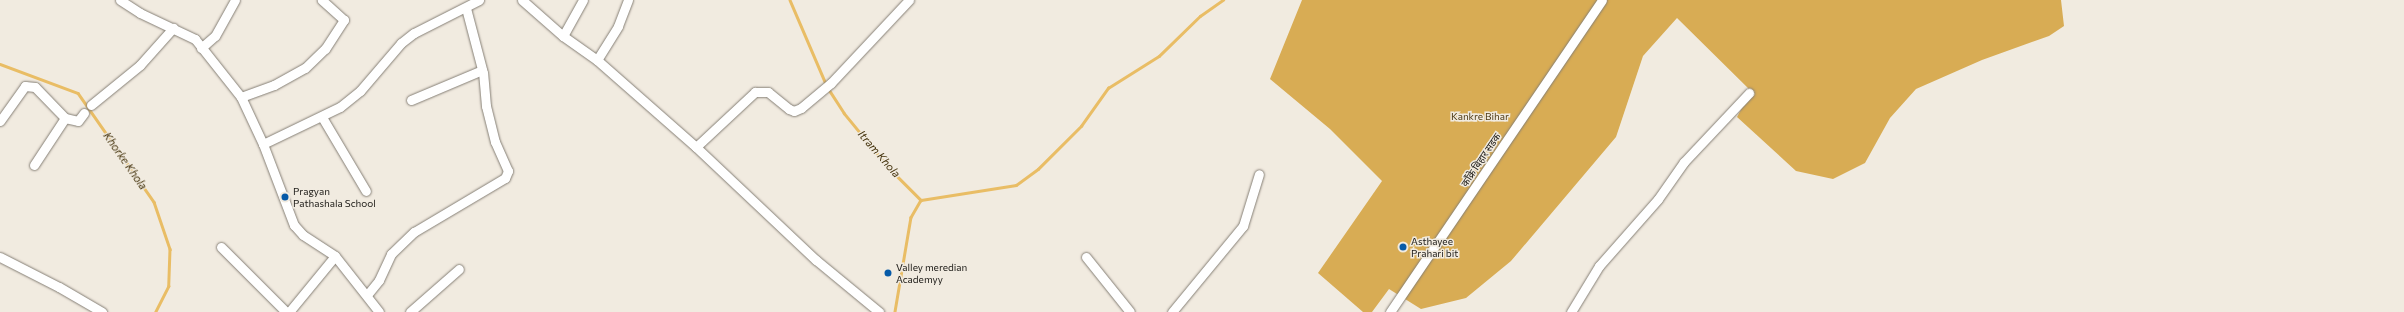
<!DOCTYPE html>
<html>
<head>
<meta charset="utf-8">
<style>
  body { margin:0 }
  #map { position:relative; width:2404px; height:312px; overflow:hidden; background:#f1ebe0; font-family:Commissioner,"Noto Sans Devanagari",sans-serif }
  div>[style] { position:absolute }
  .forest>* { inset:0; background:#d8ac54 }
  .stream>* { height:2.5px; margin:-1.25px; padding:0 1.25px; transform-origin:1.25px; border-radius:1.25px; background:#e9bd65 }
  .roads { filter:drop-shadow(0 0 1px #857f75) drop-shadow(0 0 1px #857f75) }
  .minor>* { height:9px; margin:-4.5px; padding:0 4.5px; transform-origin:4.5px; border-radius:4.5px; background:#fff }
  .dots>* { width:11px; height:11px; translate:-50% -50%; box-sizing:border-box; border:2px solid #f1ebe0; border-radius:50% }
  span { translate:-50% -50%; white-space:nowrap; text-align:center; line-height:1.15; -webkit-text-stroke:3px #f1ebe0; paint-order:stroke }
  .park-label { font-size:10px; color:#4d3a15 }
  .street-label { font-size:10px; color:#1c1a16 }
  .poi-label { font-size:10px; color:#1c1a16 }
  .left { translate:0 -50%; text-align:left }
  .water-label { font-size:11px; color:#43310a; font-style:italic }
</style>
</head>
<body>
<div id="map">
  <div class="forest">
    <i style="clip-path:polygon(1302px 0,2061px 0,2064px 26px,2049px 36px,1982px 60px,1916px 89px,1890px 118px,1865px 163px,1833px 179px,1796px 171px,1737px 117px,1751px 91px,1677px 18px,1643px 56px,1616px 137px,1511px 261px,1466px 298px,1421px 309px,1389px 289px,1372px 312px,1363px 312px,1318px 273px,1382px 181px,1330px 129px,1270px 79px)"></i>
  </div>
  <div class="stream">
    <i style="left:790px;top:0;width:91px;rotate:66.8deg"></i>
    <i style="left:0;top:64px;width:83px;rotate:20.4deg"></i>
    <i style="left:78px;top:93px;width:133px;rotate:55.1deg"></i>
    <i style="left:154px;top:202px;width:50px;rotate:71.2deg"></i>
    <i style="left:170px;top:249px;width:37px;rotate:92deg"></i>
    <i style="left:169px;top:286px;width:29px;rotate:117deg"></i>
    <i style="left:828px;top:88px;width:30px;rotate:57deg"></i>
    <i style="left:844px;top:113px;width:72px;rotate:50.6deg"></i>
    <i style="left:890px;top:169px;width:44px;rotate:45deg"></i>
    <i style="left:921px;top:200px;width:20px;rotate:120deg"></i>
    <i style="left:911px;top:217px;width:96px;rotate:99.6deg"></i>
    <i style="left:921px;top:200px;width:96px;rotate:-9deg"></i>
    <i style="left:1016px;top:185px;width:27px;rotate:-36deg"></i>
    <i style="left:1038px;top:169px;width:61px;rotate:-45deg"></i>
    <i style="left:1081px;top:126px;width:47px;rotate:-54.6deg"></i>
    <i style="left:1108px;top:88px;width:60px;rotate:-32.1deg"></i>
    <i style="left:1159px;top:56px;width:57px;rotate:-44.3deg"></i>
    <i style="left:1200px;top:16px;width:28px;rotate:-35deg"></i>
  </div>
  <div class="roads">
    <div class="minor">
      <i style="left:120px;top:0;width:24px;rotate:33deg"></i>
      <i style="left:140px;top:13px;width:61px;rotate:25.3deg"></i>
      <i style="left:195px;top:39px;width:74px;rotate:51.6deg"></i>
      <i style="left:241px;top:97px;width:52px;rotate:64.9deg"></i>
      <i style="left:263px;top:144px;width:87px;rotate:69.1deg"></i>
      <i style="left:294px;top:225px;width:13px;rotate:48deg"></i>
      <i style="left:303px;top:235px;width:38px;rotate:33deg"></i>
      <i style="left:335px;top:256px;width:71px;rotate:51.8deg"></i>
      <i style="left:522px;top:0;width:55px;rotate:41.3deg"></i>
      <i style="left:563px;top:36px;width:42px;rotate:35.2deg"></i>
      <i style="left:597px;top:60px;width:132px;rotate:41.3deg"></i>
      <i style="left:696px;top:147px;width:165px;rotate:43.3deg"></i>
      <i style="left:816px;top:260px;width:82px;rotate:39.5deg"></i>
      <i style="left:563px;top:36px;width:41px;rotate:-60.9deg"></i>
      <i style="left:201px;top:48px;width:18px;rotate:-41deg"></i>
      <i style="left:215px;top:36px;width:41px;rotate:-60.9deg"></i>
      <i style="left:597px;top:60px;width:40px;rotate:-58deg"></i>
      <i style="left:618px;top:26px;width:28px;rotate:-69deg"></i>
      <i style="left:241px;top:97px;width:35px;rotate:-20deg"></i>
      <i style="left:274px;top:85px;width:35px;rotate:-29deg"></i>
      <i style="left:305px;top:68px;width:28px;rotate:-44deg"></i>
      <i style="left:325px;top:49px;width:35px;rotate:-57deg"></i>
      <i style="left:344px;top:20px;width:30px;rotate:-138deg"></i>
      <i style="left:411px;top:100px;width:77px;rotate:-22.9deg"></i>
      <i style="left:91px;top:105px;width:63px;rotate:-39.2deg"></i>
      <i style="left:140px;top:65px;width:50px;rotate:-48.3deg"></i>
      <i style="left:322px;top:117px;width:86px;rotate:59.3deg"></i>
      <i style="left:0;top:121px;width:43px;rotate:-54.5deg"></i>
      <i style="left:25px;top:86px;width:10px;rotate:6deg"></i>
      <i style="left:35px;top:87px;width:43px;rotate:45.9deg"></i>
      <i style="left:65px;top:118px;width:13px;rotate:13deg"></i>
      <i style="left:78px;top:121px;width:10px;rotate:-53deg"></i>
      <i style="left:263px;top:144px;width:85px;rotate:-25.7deg"></i>
      <i style="left:340px;top:107px;width:26px;rotate:-39deg"></i>
      <i style="left:360px;top:91px;width:63px;rotate:-49.5deg"></i>
      <i style="left:401px;top:43px;width:16px;rotate:-38deg"></i>
      <i style="left:414px;top:33px;width:73px;rotate:-26.9deg"></i>
      <i style="left:696px;top:147px;width:81px;rotate:-43deg"></i>
      <i style="left:755px;top:92px;width:13px"></i>
      <i style="left:768px;top:92px;width:27px;rotate:39deg"></i>
      <i style="left:789px;top:109px;width:5px;rotate:22deg"></i>
      <i style="left:794px;top:111px;width:8px;rotate:-23deg"></i>
      <i style="left:801px;top:108px;width:39px;rotate:-40deg"></i>
      <i style="left:831px;top:83px;width:114px;rotate:-46.8deg"></i>
      <i style="left:34px;top:165px;width:56px;rotate:-56.6deg"></i>
      <i style="left:221px;top:247px;width:92px;rotate:45deg"></i>
      <i style="left:0;top:257px;width:66px;rotate:27deg"></i>
      <i style="left:59px;top:287px;width:50px;rotate:30.2deg"></i>
      <i style="left:1086px;top:257px;width:70px;rotate:51.3deg"></i>
      <i style="left:367px;top:295px;width:19px;rotate:-51deg"></i>
      <i style="left:379px;top:280px;width:29px;rotate:-65deg"></i>
      <i style="left:391px;top:254px;width:32px;rotate:-44deg"></i>
      <i style="left:414px;top:232px;width:106px;rotate:-30.7deg"></i>
      <i style="left:505px;top:178px;width:8px;rotate:-67deg"></i>
      <i style="left:508px;top:171px;width:32px;rotate:-114deg"></i>
      <i style="left:495px;top:142px;width:37px;rotate:-104deg"></i>
      <i style="left:486px;top:106px;width:33px;rotate:-95deg"></i>
      <i style="left:483px;top:73px;width:67px;rotate:-104.7deg"></i>
      <i style="left:289px;top:312px;width:72px;rotate:-50.6deg"></i>
      <i style="left:410px;top:312px;width:65px;rotate:-41.3deg"></i>
      <i style="left:1172px;top:312px;width:112px;rotate:-50.5deg"></i>
      <i style="left:1243px;top:226px;width:54px;rotate:-72.9deg"></i>
      <i style="left:1390px;top:312px;width:377px;rotate:-55.8deg"></i>
      <i style="left:1571px;top:312px;width:54px;rotate:-58.7deg"></i>
      <i style="left:1599px;top:266px;width:89px;rotate:-48.6deg"></i>
      <i style="left:1658px;top:199px;width:45px;rotate:-54.9deg"></i>
      <i style="left:1684px;top:162px;width:95px;rotate:-46.7deg"></i>
    </div>
  </div>
  <div class="dots">
    <i style="left:285px;top:197px;background:#065aa8"></i>
    <i style="left:1403px;top:247px;background:#065aa8"></i>
    <i style="left:888px;top:273px;background:#065aa8"></i>
  </div>
  <div class="park-label">
    <span style="left:1480px;top:117px">Kankre Bihar</span>
  </div>
  <div class="street-label">
    <span style="left:1481px;top:160px;rotate:-56deg">काँक्रे बिहार सडक</span>
  </div>
  <div class="poi-label">
    <span class="left" style="left:293px;top:197px">Pragyan<br>Pathashala School</span>
    <span class="left" style="left:1411px;top:247px">Asthayee<br>Prahari bit</span>
    <span class="left" style="left:896px;top:273px">Valley meredian<br>Academyy</span>
  </div>
  <div class="water-label">
    <span style="left:879px;top:154px;rotate:49deg">Itram Khola</span>
    <span style="left:125px;top:161px;rotate:55deg">Khorke Khola</span>
  </div>
</div>
</body>
</html>
